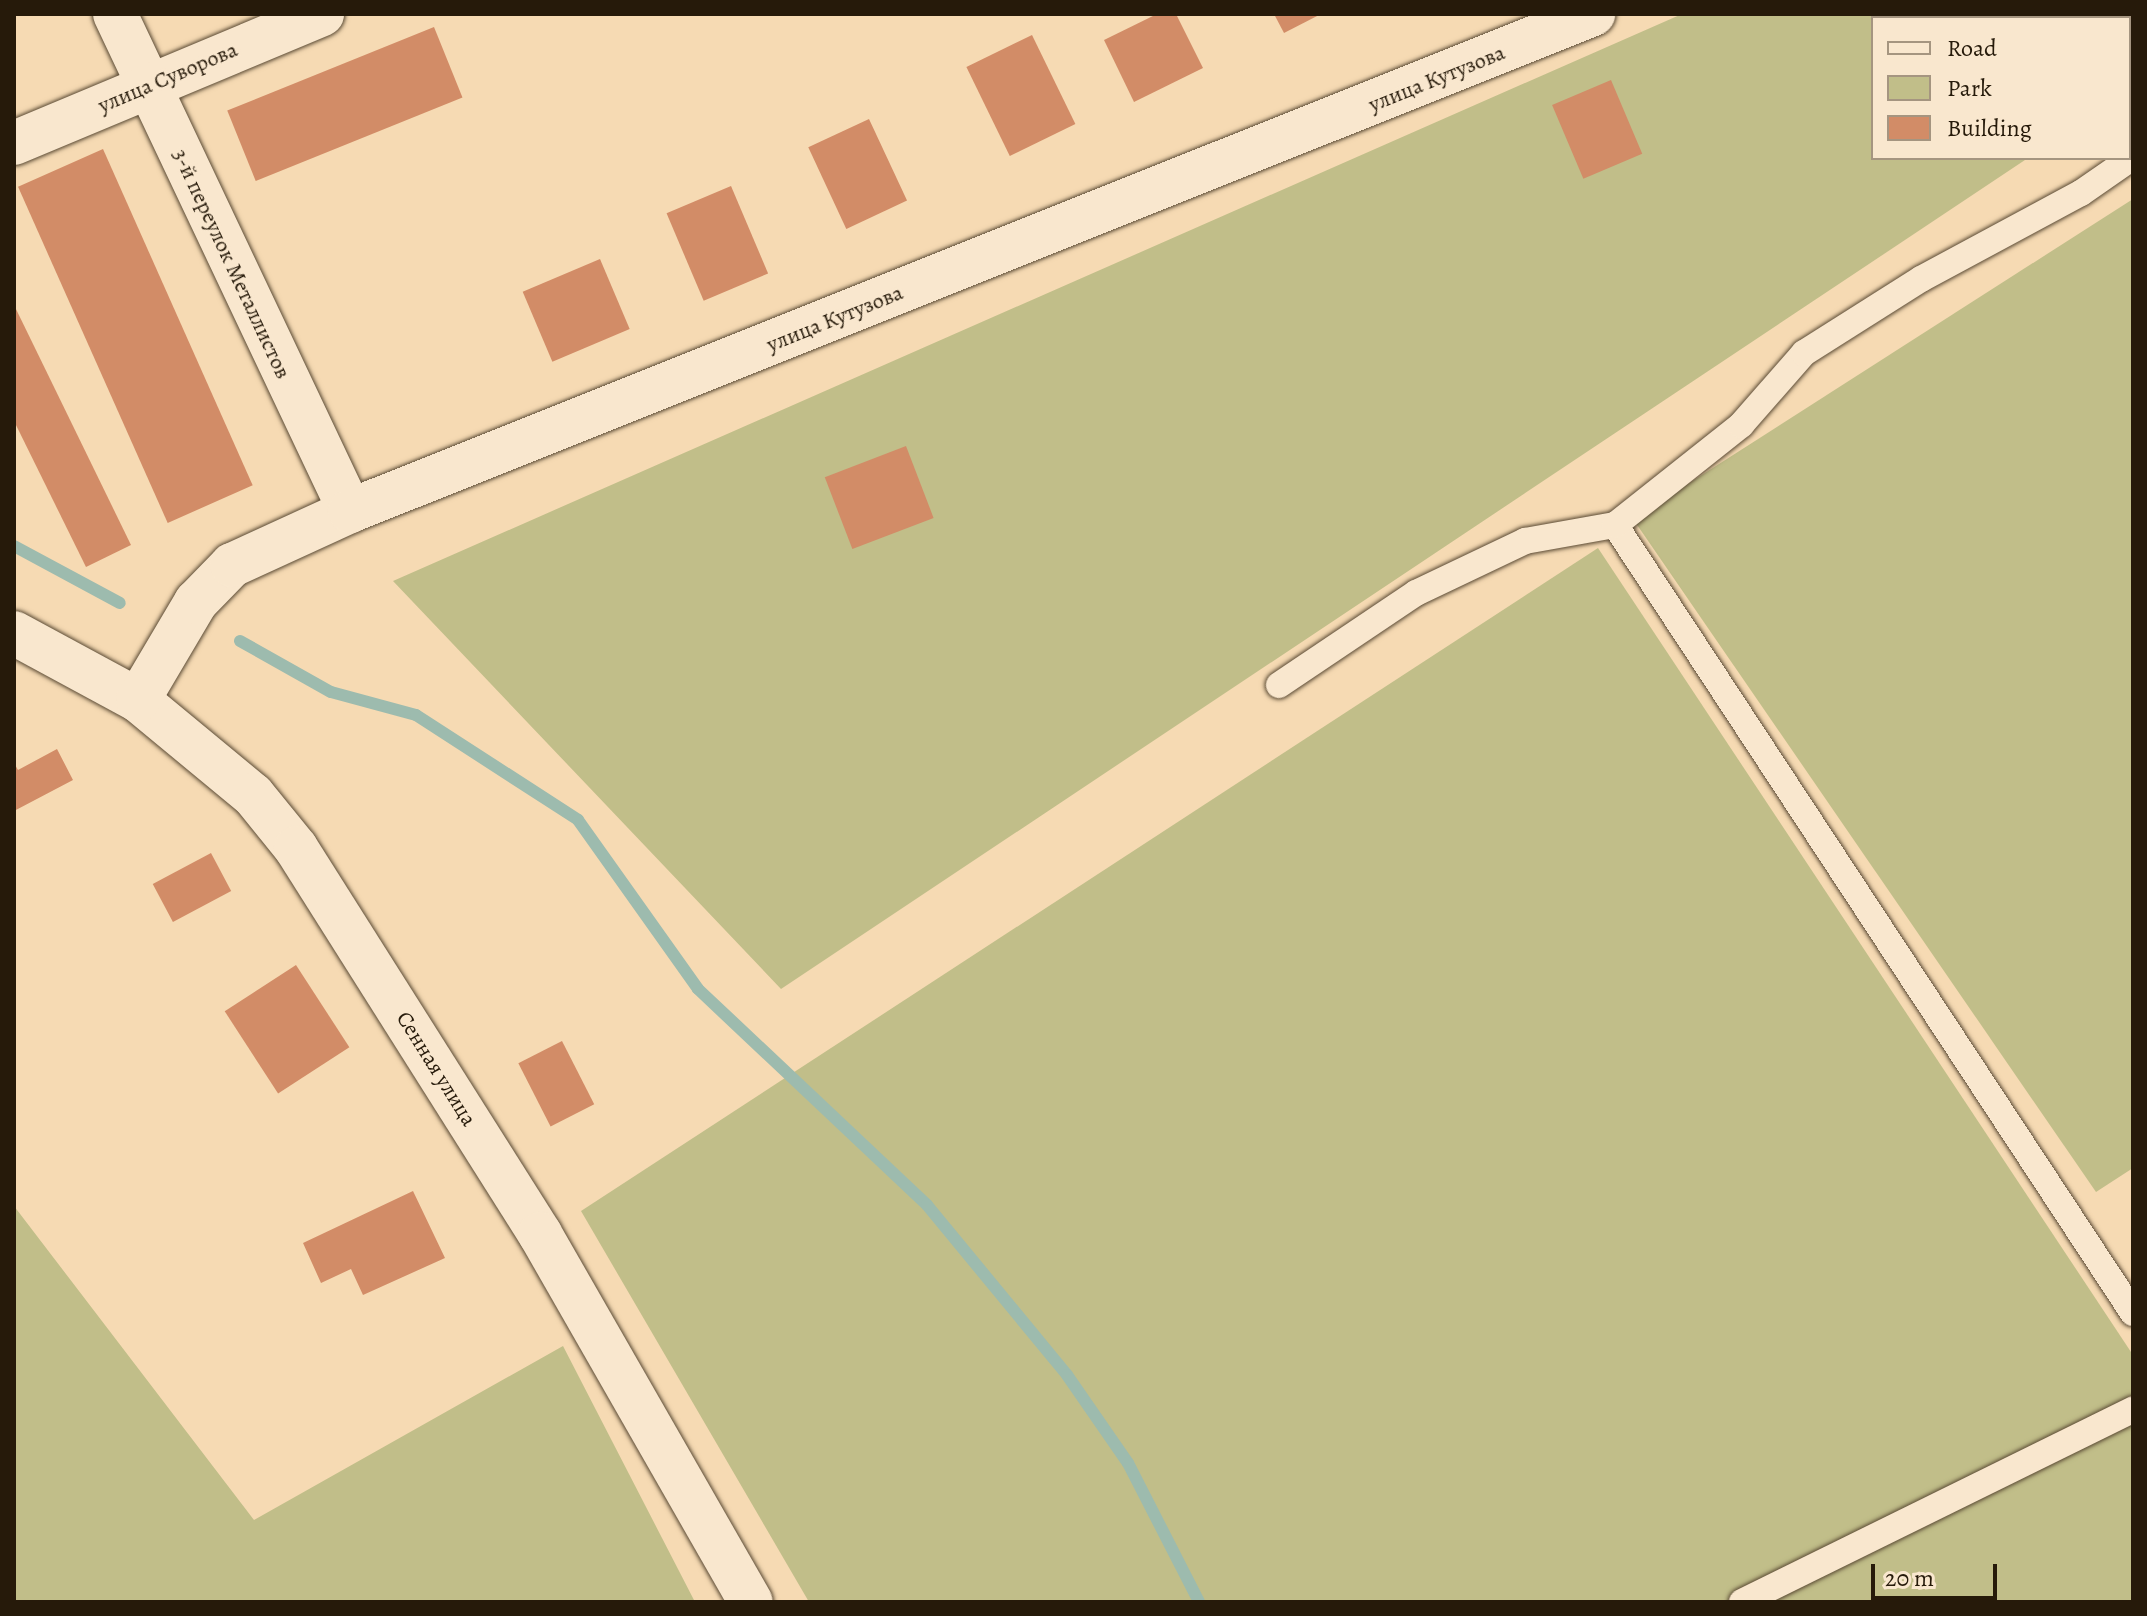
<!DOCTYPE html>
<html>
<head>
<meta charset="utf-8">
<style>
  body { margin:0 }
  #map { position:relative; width:2147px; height:1616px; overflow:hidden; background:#f6dab3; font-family:Alegreya,serif }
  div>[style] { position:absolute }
  .green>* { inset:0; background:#c1be89 }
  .stream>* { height:12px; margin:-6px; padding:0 6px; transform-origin:6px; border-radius:6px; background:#9dbbae }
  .building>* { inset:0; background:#d28c67; transform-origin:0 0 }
  .roads { filter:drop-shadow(0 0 2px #5a4a34) drop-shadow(0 0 2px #5a4a34) }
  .lane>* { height:26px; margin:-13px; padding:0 13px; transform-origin:13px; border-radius:13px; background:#f9e7ce }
  .street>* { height:44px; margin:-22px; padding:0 22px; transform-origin:22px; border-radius:22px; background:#f9e7ce }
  span { translate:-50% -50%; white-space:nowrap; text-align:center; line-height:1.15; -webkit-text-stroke:6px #f9e7ce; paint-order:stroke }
  .street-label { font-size:22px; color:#261a0a }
  .frame { position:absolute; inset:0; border:16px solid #261a0a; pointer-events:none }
  .legend { position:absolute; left:1871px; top:16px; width:260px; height:144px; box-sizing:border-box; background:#f9e7ce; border:2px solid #a59580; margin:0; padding:10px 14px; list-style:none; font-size:24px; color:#261a0a }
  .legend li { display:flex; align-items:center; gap:16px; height:40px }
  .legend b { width:40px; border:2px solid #a59580 }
  .scale { position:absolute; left:1871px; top:1564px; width:126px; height:36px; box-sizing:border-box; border:4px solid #261a0a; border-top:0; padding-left:10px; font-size:24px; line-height:28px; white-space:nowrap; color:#261a0a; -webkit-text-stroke:6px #f9e7ce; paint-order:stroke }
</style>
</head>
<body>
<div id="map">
  <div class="green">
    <i style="clip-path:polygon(1682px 14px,2133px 14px,2133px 88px,2129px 91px,2129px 18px,1873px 18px,1873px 158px,2028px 158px,781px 989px,393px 581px)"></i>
    <i style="clip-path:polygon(2133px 199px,2133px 1168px,2096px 1192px,1633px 519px)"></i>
    <i style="clip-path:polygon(1598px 548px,2133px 1355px,2133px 1602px,809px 1602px,581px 1211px)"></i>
    <i style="clip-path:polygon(14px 1206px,254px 1520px,563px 1346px,695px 1602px,14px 1602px)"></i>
  </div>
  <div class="stream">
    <i style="left:14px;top:546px;width:120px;rotate:28.3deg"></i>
    <i style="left:240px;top:641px;width:104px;rotate:29.3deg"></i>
    <i style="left:331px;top:692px;width:88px;rotate:15.1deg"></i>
    <i style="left:416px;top:715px;width:193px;rotate:32.9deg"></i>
    <i style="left:578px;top:820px;width:207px;rotate:54.6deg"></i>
    <i style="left:698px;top:989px;width:315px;rotate:43.3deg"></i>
    <i style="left:927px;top:1205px;width:220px;rotate:50.5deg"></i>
    <i style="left:1067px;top:1375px;width:107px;rotate:55.3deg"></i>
    <i style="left:1128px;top:1463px;width:156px;rotate:62.9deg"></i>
  </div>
  <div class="building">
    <i style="clip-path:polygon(1157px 14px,1176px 14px,1203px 68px,1134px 102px,1104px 40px)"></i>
    <i style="clip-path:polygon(1274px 14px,1321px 14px,1284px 33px)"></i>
    <i style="left:434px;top:27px;width:76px;height:223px;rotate:68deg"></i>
    <i style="left:1032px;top:35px;width:99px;height:73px;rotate:64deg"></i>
    <i style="left:1611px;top:80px;width:80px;height:64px;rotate:67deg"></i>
    <i style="left:869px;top:119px;width:90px;height:67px;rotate:65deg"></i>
    <i style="left:103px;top:149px;width:368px;height:93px;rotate:66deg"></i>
    <i style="left:731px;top:186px;width:95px;height:70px;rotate:67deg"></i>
    <i style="left:600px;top:259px;width:76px;height:84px;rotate:67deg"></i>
    <i style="clip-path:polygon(14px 305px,131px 545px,86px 567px,14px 421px)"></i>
    <i style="left:906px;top:446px;width:77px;height:87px;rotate:69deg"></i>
    <i style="clip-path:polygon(57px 749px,73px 780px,14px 811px,14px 763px,18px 770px)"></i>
    <i style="left:211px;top:853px;width:43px;height:66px;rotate:62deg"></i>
    <i style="left:296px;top:965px;width:98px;height:85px;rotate:57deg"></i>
    <i style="left:562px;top:1041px;width:71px;height:49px;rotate:63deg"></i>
    <i style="clip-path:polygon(413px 1191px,445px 1258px,363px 1295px,351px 1269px,321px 1283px,303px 1243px)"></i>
  </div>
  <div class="roads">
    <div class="lane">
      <i style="left:1615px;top:525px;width:943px;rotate:56.68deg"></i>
      <i style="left:1279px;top:685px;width:165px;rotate:-33.9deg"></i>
      <i style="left:1416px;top:593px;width:121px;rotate:-25.5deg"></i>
      <i style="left:1525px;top:541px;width:91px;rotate:-10.1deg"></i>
      <i style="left:1615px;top:525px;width:161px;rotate:-38.4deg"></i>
      <i style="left:1741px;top:425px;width:96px;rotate:-48.8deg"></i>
      <i style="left:1804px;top:353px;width:138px;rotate:-32.3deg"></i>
      <i style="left:1921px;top:279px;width:182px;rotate:-28.3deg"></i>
      <i style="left:2081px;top:193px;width:63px;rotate:-34.7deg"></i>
      <i style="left:1742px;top:1602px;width:436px;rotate:-26.2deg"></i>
    </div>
    <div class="street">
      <i style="left:115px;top:14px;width:550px;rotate:64.69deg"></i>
      <i style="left:14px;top:143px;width:334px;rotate:-22.7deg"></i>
      <i style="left:14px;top:633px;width:141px;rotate:28.4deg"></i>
      <i style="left:138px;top:700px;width:149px;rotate:39.6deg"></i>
      <i style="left:253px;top:795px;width:68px;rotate:50.9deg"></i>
      <i style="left:296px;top:848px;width:457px;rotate:57.7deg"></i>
      <i style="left:540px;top:1234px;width:424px;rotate:60.2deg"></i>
      <i style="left:138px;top:700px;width:114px;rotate:-59.4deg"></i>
      <i style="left:196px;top:602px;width:52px;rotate:-45.8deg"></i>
      <i style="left:232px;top:565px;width:130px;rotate:-24.6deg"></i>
      <i style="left:350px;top:511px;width:1339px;rotate:-21.79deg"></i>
    </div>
  </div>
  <div class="street-label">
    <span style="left:168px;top:78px;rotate:-23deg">улица Суворова</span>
    <span style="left:1437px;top:79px;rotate:-22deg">улица Кутузова</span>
    <span style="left:231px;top:264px;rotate:65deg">3-й переулок Металлистов</span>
    <span style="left:835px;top:319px;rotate:-22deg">улица Кутузова</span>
    <span style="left:436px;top:1069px;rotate:58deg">Сенная улица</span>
  </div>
  <div class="frame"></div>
  <ul class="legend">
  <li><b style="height:10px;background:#f9e7ce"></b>Road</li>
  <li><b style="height:22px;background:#c1be89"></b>Park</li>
  <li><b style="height:22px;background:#d28c67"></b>Building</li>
  </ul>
  <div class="scale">20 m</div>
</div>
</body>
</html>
